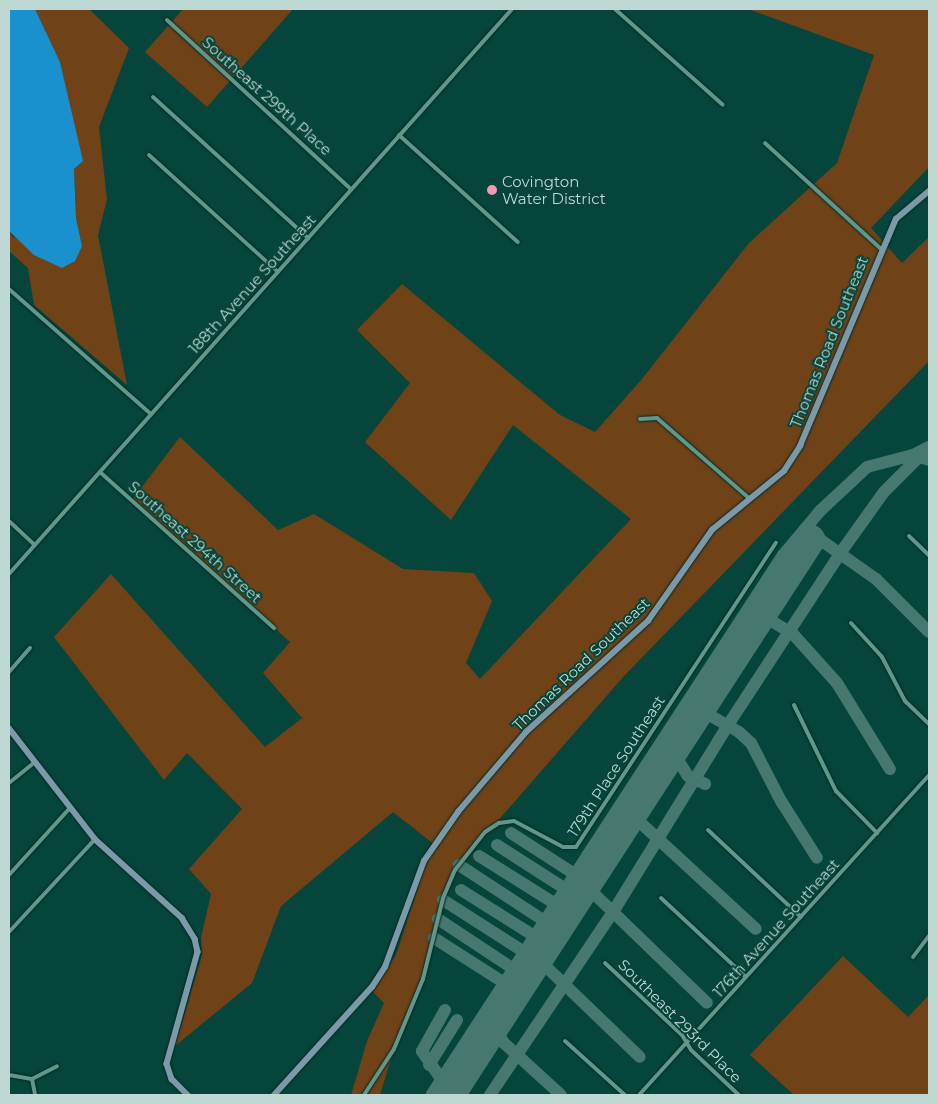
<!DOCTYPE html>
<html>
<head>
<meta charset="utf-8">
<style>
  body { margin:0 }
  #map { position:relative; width:938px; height:1104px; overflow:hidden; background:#06453b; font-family:Montserrat,sans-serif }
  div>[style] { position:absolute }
  .green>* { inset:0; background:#6f4218 }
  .water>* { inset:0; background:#1a90cf }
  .taxiway>* { height:12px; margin:-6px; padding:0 6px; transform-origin:6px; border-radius:6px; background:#467870 }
  .runway>* { height:30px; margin:-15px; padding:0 15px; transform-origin:15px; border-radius:15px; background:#467870 }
  .roads { filter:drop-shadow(0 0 1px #002922) drop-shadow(0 0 1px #002922) }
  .street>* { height:4px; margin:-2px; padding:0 2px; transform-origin:2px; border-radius:2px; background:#60978b }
  .secondary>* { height:5.5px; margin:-2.75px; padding:0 2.75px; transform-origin:2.75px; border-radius:2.75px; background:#7b99a8 }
  .dots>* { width:14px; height:14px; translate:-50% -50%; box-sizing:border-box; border:2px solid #06453b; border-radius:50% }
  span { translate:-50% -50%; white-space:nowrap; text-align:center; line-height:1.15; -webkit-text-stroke:4px #06453b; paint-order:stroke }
  .street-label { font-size:15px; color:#bed9d3 }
  .poi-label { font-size:15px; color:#bed9d3 }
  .left { translate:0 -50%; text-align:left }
  .frame { position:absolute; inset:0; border:10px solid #bed9d3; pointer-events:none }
</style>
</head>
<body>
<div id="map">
  <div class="green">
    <i style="clip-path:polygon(35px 9px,89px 9px,129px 48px,99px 127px,107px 199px,98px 235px,127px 385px,34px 305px,28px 268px,9px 251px,9px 231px,13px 237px,82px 246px,76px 218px,74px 169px,82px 161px,60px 62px)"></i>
    <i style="clip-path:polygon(183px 9px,293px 9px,207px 107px,145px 52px)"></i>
    <i style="clip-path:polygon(748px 9px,929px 9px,929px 167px,871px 228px,902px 263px,929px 237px,929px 361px,624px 676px,455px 870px,443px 900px,423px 979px,394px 1049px,380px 1095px,351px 1095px,367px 1041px,384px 1003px,372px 991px,396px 955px,426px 863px,435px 845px,393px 812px,281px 906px,252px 983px,175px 1046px,202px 955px,201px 938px,211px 894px,189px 869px,242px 809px,187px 753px,164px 780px,54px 637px,111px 574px,265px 747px,302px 718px,263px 673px,290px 642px,132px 500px,180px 437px,278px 530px,314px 514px,403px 569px,474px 573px,492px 601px,466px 663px,480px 679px,631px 519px,513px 425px,451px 520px,365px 442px,410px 383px,357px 330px,402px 284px,560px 415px,595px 432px,642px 379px,749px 243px,837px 163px,874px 55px)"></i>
    <i style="clip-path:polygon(843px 956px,908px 1017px,929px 995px,929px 1095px,794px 1095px,750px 1055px)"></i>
  </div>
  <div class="water">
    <i style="clip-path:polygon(9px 9px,35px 9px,60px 62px,83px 161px,74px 169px,76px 218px,82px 246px,75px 261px,62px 268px,34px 255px,9px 231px)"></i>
  </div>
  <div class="taxiway">
    <i style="left:913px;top:455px;width:18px;rotate:-27deg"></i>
    <i style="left:805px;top:529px;width:87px;rotate:35.2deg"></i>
    <i style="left:876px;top:579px;width:75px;rotate:45deg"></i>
    <i style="left:783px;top:555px;width:57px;rotate:-49.9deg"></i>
    <i style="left:820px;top:511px;width:64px;rotate:-43.1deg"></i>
    <i style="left:867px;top:467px;width:48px;rotate:-14.6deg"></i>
    <i style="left:913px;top:455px;width:17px;rotate:17deg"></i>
    <i style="left:750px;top:608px;width:50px;rotate:31.2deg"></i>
    <i style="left:793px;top:634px;width:66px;rotate:48.1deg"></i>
    <i style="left:837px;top:683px;width:101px;rotate:58.4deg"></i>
    <i style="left:688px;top:703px;width:59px;rotate:29.6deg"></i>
    <i style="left:739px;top:732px;width:16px;rotate:43deg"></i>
    <i style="left:751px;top:743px;width:65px;rotate:62.7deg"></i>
    <i style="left:781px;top:801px;width:67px;rotate:57.7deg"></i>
    <i style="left:673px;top:752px;width:28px;rotate:58deg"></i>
    <i style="left:688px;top:776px;width:19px;rotate:25deg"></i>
    <i style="left:632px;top:815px;width:168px;rotate:42.6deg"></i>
    <i style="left:511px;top:833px;width:77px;rotate:32.9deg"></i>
    <i style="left:497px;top:845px;width:83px;rotate:32.7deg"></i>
    <i style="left:479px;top:856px;width:92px;rotate:32.1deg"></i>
    <i style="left:585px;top:862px;width:24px;rotate:-22deg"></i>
    <i style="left:459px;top:865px;width:104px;rotate:33.2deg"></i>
    <i style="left:586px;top:886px;width:168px;rotate:44deg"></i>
    <i style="left:461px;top:890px;width:89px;rotate:32.1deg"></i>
    <i style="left:443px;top:900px;width:98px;rotate:32.6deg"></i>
    <i style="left:438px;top:919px;width:92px;rotate:33.5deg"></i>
    <i style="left:434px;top:938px;width:85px;rotate:32.6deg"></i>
    <i style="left:538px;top:959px;width:141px;rotate:43.9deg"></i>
    <i style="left:498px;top:995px;width:14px;rotate:34deg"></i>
    <i style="left:494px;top:1027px;width:19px;rotate:58deg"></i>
    <i style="left:504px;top:1043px;width:77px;rotate:42.4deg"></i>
    <i style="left:429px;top:1065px;width:53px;rotate:-58.1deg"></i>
    <i style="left:442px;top:1080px;width:35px;rotate:-125deg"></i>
    <i style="left:422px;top:1051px;width:47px;rotate:-60.7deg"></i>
    <i style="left:434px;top:1095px;width:2px;rotate:-153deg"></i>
    <i style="left:432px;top:1094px;width:643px;rotate:-56.93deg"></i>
    <i style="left:783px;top:555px;width:15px;rotate:28deg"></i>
    <i style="left:490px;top:1095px;width:220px;rotate:-56.1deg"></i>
    <i style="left:613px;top:912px;width:220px;rotate:-58.4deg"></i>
    <i style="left:728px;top:725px;width:207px;rotate:-56.8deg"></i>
    <i style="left:841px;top:552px;width:74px;rotate:-54.4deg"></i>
    <i style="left:884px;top:492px;width:49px;rotate:-45deg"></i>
  </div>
  <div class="runway">
    <i style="left:450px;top:1095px;width:662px;rotate:-57.03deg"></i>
  </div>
  <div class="roads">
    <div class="street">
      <i style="left:615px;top:9px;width:144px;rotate:41.6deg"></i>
      <i style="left:167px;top:20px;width:250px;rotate:42.6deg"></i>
      <i style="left:153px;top:97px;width:210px;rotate:42.3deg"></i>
      <i style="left:399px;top:135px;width:160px;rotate:42deg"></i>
      <i style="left:765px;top:143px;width:157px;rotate:42.4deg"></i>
      <i style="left:149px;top:155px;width:174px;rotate:42.2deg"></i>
      <i style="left:9px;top:289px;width:189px;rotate:41.4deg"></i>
      <i style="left:640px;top:419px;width:17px;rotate:-3deg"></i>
      <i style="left:657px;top:418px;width:123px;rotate:41.1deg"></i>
      <i style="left:100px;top:472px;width:234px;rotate:41.9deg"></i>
      <i style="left:9px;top:521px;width:35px;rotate:43deg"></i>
      <i style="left:909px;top:536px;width:28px;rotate:44deg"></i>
      <i style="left:9px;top:574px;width:756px;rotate:-48.32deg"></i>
      <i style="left:851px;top:623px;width:46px;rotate:47.6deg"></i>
      <i style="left:882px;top:657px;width:50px;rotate:62.4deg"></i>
      <i style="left:905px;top:701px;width:33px;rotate:44deg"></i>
      <i style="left:9px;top:672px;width:32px;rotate:-49deg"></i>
      <i style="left:794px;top:705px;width:96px;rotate:64deg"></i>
      <i style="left:836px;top:791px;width:59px;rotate:45.7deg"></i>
      <i style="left:9px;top:783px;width:33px;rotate:-39deg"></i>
      <i style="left:708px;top:830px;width:127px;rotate:43.1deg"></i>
      <i style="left:9px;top:875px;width:91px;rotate:-47.7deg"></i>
      <i style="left:661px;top:898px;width:116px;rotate:42.9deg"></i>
      <i style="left:9px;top:932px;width:127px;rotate:-47.2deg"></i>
      <i style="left:913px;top:957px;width:26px;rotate:-53deg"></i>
      <i style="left:605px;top:963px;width:105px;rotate:43.1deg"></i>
      <i style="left:682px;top:1035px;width:17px;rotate:59deg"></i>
      <i style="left:691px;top:1050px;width:66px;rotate:43.2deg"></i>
      <i style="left:565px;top:1041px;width:81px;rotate:42deg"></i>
      <i style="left:9px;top:1075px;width:23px;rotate:10deg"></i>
      <i style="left:32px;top:1079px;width:28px;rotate:-27deg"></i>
      <i style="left:32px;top:1079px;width:16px;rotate:79deg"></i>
      <i style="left:364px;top:1095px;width:55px;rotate:-56.9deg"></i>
      <i style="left:394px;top:1049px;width:76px;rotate:-67.5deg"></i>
      <i style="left:423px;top:979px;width:83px;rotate:-76.1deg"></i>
      <i style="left:443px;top:898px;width:30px;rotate:-67deg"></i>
      <i style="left:455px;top:870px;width:48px;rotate:-51.7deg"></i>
      <i style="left:485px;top:832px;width:17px;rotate:-33deg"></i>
      <i style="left:499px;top:823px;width:15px;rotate:-8deg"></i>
      <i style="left:514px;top:821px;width:55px;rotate:28deg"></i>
      <i style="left:563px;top:847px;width:13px"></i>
      <i style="left:576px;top:847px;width:364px;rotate:-56.7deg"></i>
      <i style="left:639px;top:1095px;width:432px;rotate:-47.8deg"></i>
    </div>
    <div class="secondary">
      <i style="left:9px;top:728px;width:140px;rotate:52.2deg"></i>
      <i style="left:95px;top:839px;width:118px;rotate:42.2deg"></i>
      <i style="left:182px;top:918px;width:25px;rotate:58deg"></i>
      <i style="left:195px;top:939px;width:13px;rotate:77deg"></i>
      <i style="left:198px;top:952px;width:116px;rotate:105.5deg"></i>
      <i style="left:167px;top:1064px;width:16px;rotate:72deg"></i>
      <i style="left:172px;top:1079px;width:23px;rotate:45deg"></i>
      <i style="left:274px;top:1095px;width:146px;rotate:-47.8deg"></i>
      <i style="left:372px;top:987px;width:24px;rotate:-57deg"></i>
      <i style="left:385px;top:967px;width:113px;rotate:-69.8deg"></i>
      <i style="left:424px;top:861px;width:60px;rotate:-55.2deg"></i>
      <i style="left:458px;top:812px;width:105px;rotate:-49.6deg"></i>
      <i style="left:526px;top:732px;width:165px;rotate:-42.3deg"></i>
      <i style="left:648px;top:621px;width:111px;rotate:-54.9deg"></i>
      <i style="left:712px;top:530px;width:93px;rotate:-39.3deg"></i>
      <i style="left:784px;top:471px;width:30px;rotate:-57deg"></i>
      <i style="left:800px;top:446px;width:246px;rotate:-67.1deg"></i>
      <i style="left:896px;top:219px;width:43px;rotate:-40.3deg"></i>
    </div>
  </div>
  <div class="dots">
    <i style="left:492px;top:190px;background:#f09ab5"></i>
  </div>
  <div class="street-label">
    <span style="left:267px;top:96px;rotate:42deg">Southeast 299th Place</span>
    <span style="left:252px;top:284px;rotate:-48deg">188th Avenue Southeast</span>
    <span style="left:829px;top:342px;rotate:-68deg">Thomas Road Southeast</span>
    <span style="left:195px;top:542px;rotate:42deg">Southeast 294th Street</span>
    <span style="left:581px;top:664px;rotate:-44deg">Thomas Road Southeast</span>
    <span style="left:616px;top:766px;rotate:-57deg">179th Place Southeast</span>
    <span style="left:776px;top:928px;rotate:-48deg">176th Avenue Southeast</span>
    <span style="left:680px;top:1021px;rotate:45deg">Southeast 293rd Place</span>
  </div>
  <div class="poi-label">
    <span class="left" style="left:502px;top:190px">Covington<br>Water District</span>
  </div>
  <div class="frame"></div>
</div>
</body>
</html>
